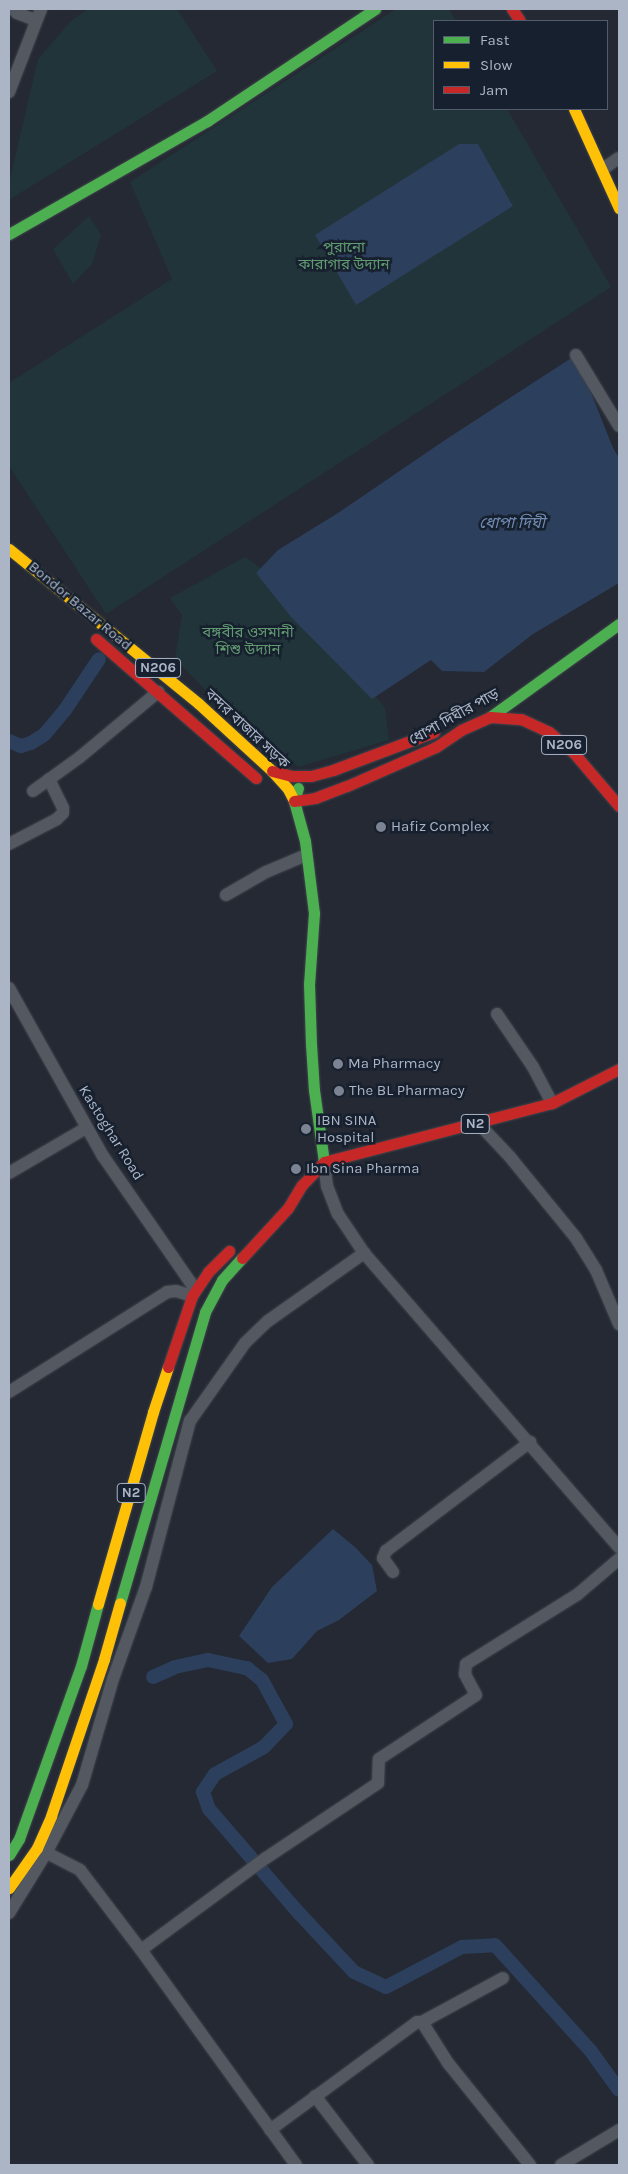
<!DOCTYPE html>
<html>
<head>
<meta charset="utf-8">
<style>
  body { margin:0 }
  #map { position:relative; width:628px; height:2174px; overflow:hidden; background:#242933; font-family:Karla,"Noto Sans Bengali",sans-serif }
  div>[style] { position:absolute }
  .green>* { inset:0; background:#213439 }
  .water>* { inset:0; background:#2c3f5c }
  .canal>* { height:14px; margin:-7px; padding:0 7px; transform-origin:7px; border-radius:7px; background:#2c3f5c }
  .roads { filter:drop-shadow(0 0 1px #40444c) drop-shadow(0 0 1px #40444c) }
  .street>* { height:12px; margin:-6px; padding:0 6px; transform-origin:6px; border-radius:6px; background:#535861 }
  .fast>* { height:11px; margin:-5.5px; padding:0 5.5px; transform-origin:5.5px; border-radius:5.5px; background:#4caf50 }
  .slow>* { height:11px; margin:-5.5px; padding:0 5.5px; transform-origin:5.5px; border-radius:5.5px; background:#ffc107 }
  .jam>* { height:11px; margin:-5.5px; padding:0 5.5px; transform-origin:5.5px; border-radius:5.5px; background:#c62828 }
  .dots>* { width:14px; height:14px; translate:-50% -50%; box-sizing:border-box; border:2px solid #17202e; border-radius:50% }
  span { translate:-50% -50%; white-space:nowrap; text-align:center; line-height:1.15; -webkit-text-stroke:5px #17202e; paint-order:stroke }
  .shield-label span { padding:1px 4px; background:#17202e; border:1px solid; border-radius:4px; -webkit-text-stroke-width:0 }
  .shield-label { font-size:14px; color:#abb5c6; font-weight:700 }
  .park-label { font-size:15px; color:#619970 }
  .street-label { font-size:15px; color:#abb5c6 }
  .poi-label { font-size:15px; color:#abb5c6 }
  .left { translate:0 -50%; text-align:left }
  .water-label { font-size:16px; color:#708ab2; font-style:italic }
  .frame { position:absolute; inset:0; border:10px solid #abb5c6; pointer-events:none }
  .legend { position:absolute; left:433px; top:20px; width:175px; height:90px; box-sizing:border-box; background:#17202e; border:1px solid #525c6b; margin:0; padding:6px 9px; list-style:none; font-size:15px; color:#abb5c6 }
  .legend li { display:flex; align-items:center; gap:10px; height:25px }
  .legend b { width:25px; border:1px solid #525c6b }
</style>
</head>
<body>
<div id="map">
  <div class="green">
    <i style="clip-path:polygon(88px 9px,177px 9px,217px 71px,9px 200px,9px 183px,38px 59px,71px 21px)"></i>
    <i style="clip-path:polygon(396px 9px,449px 9px,456px 21px,434px 21px,434px 109px,507px 109px,611px 287px,106px 614px,9px 466px,9px 383px,172px 279px,130px 182px)"></i>
    <i style="clip-path:polygon(89px 216px,101px 235px,92px 264px,73px 284px,53px 249px)"></i>
    <i style="clip-path:polygon(245px 557px,287px 587px,385px 708px,389px 740px,298px 767px,235px 720px,175px 659px,182px 615px,170px 598px)"></i>
  </div>
  <div class="water">
    <i style="clip-path:polygon(459px 144px,478px 144px,513px 206px,356px 305px,315px 235px)"></i>
    <i style="clip-path:polygon(576px 355px,613px 448px,619px 458px,619px 583px,533px 634px,484px 672px,442px 671px,431px 660px,372px 699px,291px 617px,256px 573px,278px 550px,338px 513px,445px 440px)"></i>
    <i style="clip-path:polygon(333px 1529px,355px 1547px,372px 1565px,377px 1591px,339px 1620px,317px 1631px,292px 1659px,268px 1663px,239px 1636px,272px 1587px)"></i>
  </div>
  <div class="canal">
    <i style="left:9px;top:741px;width:13px;rotate:23deg"></i>
    <i style="left:21px;top:746px;width:10px;rotate:-17deg"></i>
    <i style="left:31px;top:743px;width:15px;rotate:-32deg"></i>
    <i style="left:44px;top:735px;width:33px;rotate:-50deg"></i>
    <i style="left:65px;top:710px;width:61px;rotate:-56.3deg"></i>
    <i style="left:153px;top:1677px;width:24px;rotate:-24deg"></i>
    <i style="left:175px;top:1667px;width:34px;rotate:-12deg"></i>
    <i style="left:208px;top:1660px;width:40px;rotate:12deg"></i>
    <i style="left:247px;top:1668px;width:19px;rotate:39deg"></i>
    <i style="left:262px;top:1680px;width:50px;rotate:61.4deg"></i>
    <i style="left:286px;top:1724px;width:32px;rotate:134deg"></i>
    <i style="left:264px;top:1747px;width:56px;rotate:151.1deg"></i>
    <i style="left:215px;top:1774px;width:22px;rotate:124deg"></i>
    <i style="left:203px;top:1792px;width:18px;rotate:71deg"></i>
    <i style="left:209px;top:1809px;width:136px;rotate:49.2deg"></i>
    <i style="left:298px;top:1912px;width:82px;rotate:47deg"></i>
    <i style="left:354px;top:1972px;width:35px;rotate:25deg"></i>
    <i style="left:386px;top:1987px;width:86px;rotate:-27.8deg"></i>
    <i style="left:462px;top:1947px;width:33px;rotate:-3deg"></i>
    <i style="left:495px;top:1945px;width:142px;rotate:47.9deg"></i>
    <i style="left:590px;top:2050px;width:49px;rotate:54.1deg"></i>
  </div>
  <div class="roads">
    <div class="street">
      <i style="left:13px;top:9px;width:6px;rotate:45deg"></i>
      <i style="left:17px;top:13px;width:19px;rotate:21deg"></i>
      <i style="left:9px;top:92px;width:89px;rotate:-68.9deg"></i>
      <i style="left:603px;top:169px;width:19px;rotate:-35deg"></i>
      <i style="left:576px;top:355px;width:83px;rotate:58.8deg"></i>
      <i style="left:33px;top:791px;width:58px;rotate:-35.9deg"></i>
      <i style="left:80px;top:757px;width:102px;rotate:-39.8deg"></i>
      <i style="left:9px;top:844px;width:54px;rotate:-27.5deg"></i>
      <i style="left:57px;top:819px;width:8px;rotate:-45deg"></i>
      <i style="left:63px;top:813px;width:5px;rotate:-90deg"></i>
      <i style="left:63px;top:808px;width:32px;rotate:-116deg"></i>
      <i style="left:226px;top:895px;width:46px;rotate:-29.9deg"></i>
      <i style="left:266px;top:872px;width:43px;rotate:-23deg"></i>
      <i style="left:9px;top:988px;width:193px;rotate:60.8deg"></i>
      <i style="left:103px;top:1156px;width:162px;rotate:55.3deg"></i>
      <i style="left:497px;top:1014px;width:64px;rotate:55.8deg"></i>
      <i style="left:533px;top:1067px;width:41px;rotate:62.2deg"></i>
      <i style="left:478px;top:1123px;width:47px;rotate:46.7deg"></i>
      <i style="left:510px;top:1157px;width:104px;rotate:50.8deg"></i>
      <i style="left:576px;top:1238px;width:38px;rotate:58deg"></i>
      <i style="left:596px;top:1270px;width:59px;rotate:66.9deg"></i>
      <i style="left:324px;top:1162px;width:24px;rotate:83deg"></i>
      <i style="left:327px;top:1186px;width:30px;rotate:69deg"></i>
      <i style="left:338px;top:1214px;width:47px;rotate:56.3deg"></i>
      <i style="left:364px;top:1253px;width:389px;rotate:49.1deg"></i>
      <i style="left:9px;top:1173px;width:89px;rotate:-30.3deg"></i>
      <i style="left:9px;top:1392px;width:187px;rotate:-32.3deg"></i>
      <i style="left:167px;top:1292px;width:9px;rotate:-6deg"></i>
      <i style="left:176px;top:1291px;width:17px;rotate:17deg"></i>
      <i style="left:393px;top:1572px;width:17px;rotate:-126deg"></i>
      <i style="left:383px;top:1558px;width:8px;rotate:-67deg"></i>
      <i style="left:386px;top:1551px;width:181px;rotate:-37.1deg"></i>
      <i style="left:39px;top:1849px;width:46px;rotate:27.1deg"></i>
      <i style="left:80px;top:1870px;width:101px;rotate:52.7deg"></i>
      <i style="left:141px;top:1950px;width:265px;rotate:54.2deg"></i>
      <i style="left:9px;top:1913px;width:70px;rotate:-58.3deg"></i>
      <i style="left:46px;top:1853px;width:77px;rotate:-62.1deg"></i>
      <i style="left:82px;top:1785px;width:110px;rotate:-73.7deg"></i>
      <i style="left:113px;top:1679px;width:98px;rotate:-70.3deg"></i>
      <i style="left:146px;top:1587px;width:172px;rotate:-75.2deg"></i>
      <i style="left:190px;top:1421px;width:95px;rotate:-54.8deg"></i>
      <i style="left:245px;top:1343px;width:32px;rotate:-44deg"></i>
      <i style="left:268px;top:1321px;width:118px;rotate:-35.3deg"></i>
      <i style="left:141px;top:1950px;width:155px;rotate:-36.4deg"></i>
      <i style="left:266px;top:1858px;width:135px;rotate:-33.8deg"></i>
      <i style="left:378px;top:1783px;width:24px;rotate:-88deg"></i>
      <i style="left:379px;top:1759px;width:116px;rotate:-33.4deg"></i>
      <i style="left:476px;top:1695px;width:24px;rotate:-118deg"></i>
      <i style="left:465px;top:1674px;width:10px;rotate:-84deg"></i>
      <i style="left:466px;top:1664px;width:132px;rotate:-32deg"></i>
      <i style="left:578px;top:1594px;width:54px;rotate:-40.5deg"></i>
      <i style="left:422px;top:2022px;width:49px;rotate:57.6deg"></i>
      <i style="left:448px;top:2063px;width:131px;rotate:51.2deg"></i>
      <i style="left:315px;top:2096px;width:87px;rotate:52.5deg"></i>
      <i style="left:270px;top:2130px;width:182px;rotate:-36.3deg"></i>
      <i style="left:417px;top:2022px;width:5px"></i>
      <i style="left:422px;top:2022px;width:92px;rotate:-28.5deg"></i>
      <i style="left:561px;top:2165px;width:68px;rotate:-31.1deg"></i>
    </div>
    <div class="fast">
      <i style="left:9px;top:234px;width:228px;rotate:-29.7deg"></i>
      <i style="left:207px;top:121px;width:202px;rotate:-33.7deg"></i>
      <i style="left:490px;top:717px;width:159px;rotate:-35.8deg"></i>
      <i style="left:298px;top:788px;width:14px;rotate:107deg"></i>
      <i style="left:294px;top:801px;width:41px;rotate:74.6deg"></i>
      <i style="left:305px;top:841px;width:73px;rotate:82.9deg"></i>
      <i style="left:314px;top:913px;width:71px;rotate:94deg"></i>
      <i style="left:309px;top:984px;width:60px;rotate:88.1deg"></i>
      <i style="left:311px;top:1044px;width:46px;rotate:86.3deg"></i>
      <i style="left:314px;top:1090px;width:73px;rotate:82.1deg"></i>
      <i style="left:120px;top:1603px;width:303px;rotate:-73.7deg"></i>
      <i style="left:205px;top:1312px;width:36px;rotate:-62deg"></i>
      <i style="left:222px;top:1280px;width:30px;rotate:-48deg"></i>
      <i style="left:9px;top:1855px;width:19px;rotate:-58deg"></i>
      <i style="left:19px;top:1839px;width:184px;rotate:-70.3deg"></i>
      <i style="left:81px;top:1666px;width:64px;rotate:-74.7deg"></i>
    </div>
    <div class="slow">
      <i style="left:574px;top:109px;width:109px;rotate:65.6deg"></i>
      <i style="left:9px;top:549px;width:245px;rotate:39.2deg"></i>
      <i style="left:199px;top:704px;width:99px;rotate:42.5deg"></i>
      <i style="left:272px;top:771px;width:24px;rotate:48deg"></i>
      <i style="left:288px;top:789px;width:13px;rotate:63deg"></i>
      <i style="left:98px;top:1604px;width:200px;rotate:-74deg"></i>
      <i style="left:153px;top:1412px;width:47px;rotate:-71.6deg"></i>
      <i style="left:9px;top:1888px;width:49px;rotate:-55deg"></i>
      <i style="left:37px;top:1848px;width:35px;rotate:-66deg"></i>
      <i style="left:51px;top:1816px;width:166px;rotate:-71.3deg"></i>
      <i style="left:104px;top:1659px;width:58px;rotate:-74.1deg"></i>
    </div>
    <div class="jam">
      <i style="left:512px;top:9px;width:14px;rotate:56deg"></i>
      <i style="left:96px;top:639px;width:212px;rotate:41deg"></i>
      <i style="left:272px;top:771px;width:21px;rotate:14deg"></i>
      <i style="left:292px;top:776px;width:19px"></i>
      <i style="left:311px;top:776px;width:23px;rotate:-15deg"></i>
      <i style="left:333px;top:770px;width:108px;rotate:-20.6deg"></i>
      <i style="left:294px;top:801px;width:21px;rotate:-8deg"></i>
      <i style="left:315px;top:798px;width:34px;rotate:-21deg"></i>
      <i style="left:347px;top:786px;width:97px;rotate:-23.7deg"></i>
      <i style="left:436px;top:747px;width:30px;rotate:-34deg"></i>
      <i style="left:461px;top:730px;width:32px;rotate:-24deg"></i>
      <i style="left:490px;top:717px;width:31px;rotate:4deg"></i>
      <i style="left:521px;top:719px;width:31px;rotate:25deg"></i>
      <i style="left:549px;top:732px;width:31px;rotate:40deg"></i>
      <i style="left:573px;top:752px;width:71px;rotate:49.6deg"></i>
      <i style="left:242px;top:1258px;width:68px;rotate:-47.4deg"></i>
      <i style="left:288px;top:1208px;width:27px;rotate:-59deg"></i>
      <i style="left:302px;top:1185px;width:32px;rotate:-46deg"></i>
      <i style="left:324px;top:1162px;width:236px;rotate:-14.5deg"></i>
      <i style="left:552px;top:1103px;width:75px;rotate:-26.9deg"></i>
      <i style="left:168px;top:1367px;width:75px;rotate:-71.3deg"></i>
      <i style="left:192px;top:1296px;width:29px;rotate:-56deg"></i>
      <i style="left:208px;top:1272px;width:30px;rotate:-45deg"></i>
    </div>
  </div>
  <div class="dots">
    <i style="left:381px;top:827px;background:#7c8493"></i>
    <i style="left:338px;top:1064px;background:#7c8493"></i>
    <i style="left:339px;top:1091px;background:#7c8493"></i>
    <i style="left:306px;top:1129px;background:#7c8493"></i>
    <i style="left:296px;top:1169px;background:#7c8493"></i>
  </div>
  <div class="shield-label">
    <span style="left:158px;top:668px">N206</span>
    <span style="left:564px;top:745px">N206</span>
    <span style="left:475px;top:1124px">N2</span>
    <span style="left:131px;top:1493px">N2</span>
  </div>
  <div class="park-label">
    <span style="left:344px;top:256px">পুরানো<br>কারাগার উদ্যান</span>
    <span style="left:248px;top:641px">বঙ্গবীর ওসমানী<br>শিশু উদ্যান</span>
  </div>
  <div class="street-label">
    <span style="left:80px;top:606px;rotate:40deg">Bondor Bazar Road</span>
    <span style="left:454px;top:717px;rotate:-29deg">ধোপা দিঘীর পাড়</span>
    <span style="left:247px;top:729px;rotate:43deg">বন্দর বাজার সড়ক</span>
    <span style="left:111px;top:1133px;rotate:58deg">Kastoghar Road</span>
  </div>
  <div class="poi-label">
    <span class="left" style="left:391px;top:827px">Hafiz Complex</span>
    <span class="left" style="left:348px;top:1064px">Ma Pharmacy</span>
    <span class="left" style="left:349px;top:1091px">The BL Pharmacy</span>
    <span class="left" style="left:317px;top:1129px">IBN SINA<br>Hospital</span>
    <span class="left" style="left:306px;top:1169px">Ibn Sina Pharma</span>
  </div>
  <div class="water-label">
    <span style="left:512px;top:523px">ধোপা দিঘী</span>
  </div>
  <div class="frame"></div>
  <ul class="legend">
  <li><b style="height:6px;background:#4caf50"></b>Fast</li>
  <li><b style="height:6px;background:#ffc107"></b>Slow</li>
  <li><b style="height:6px;background:#c62828"></b>Jam</li>
  </ul>
</div>
</body>
</html>
